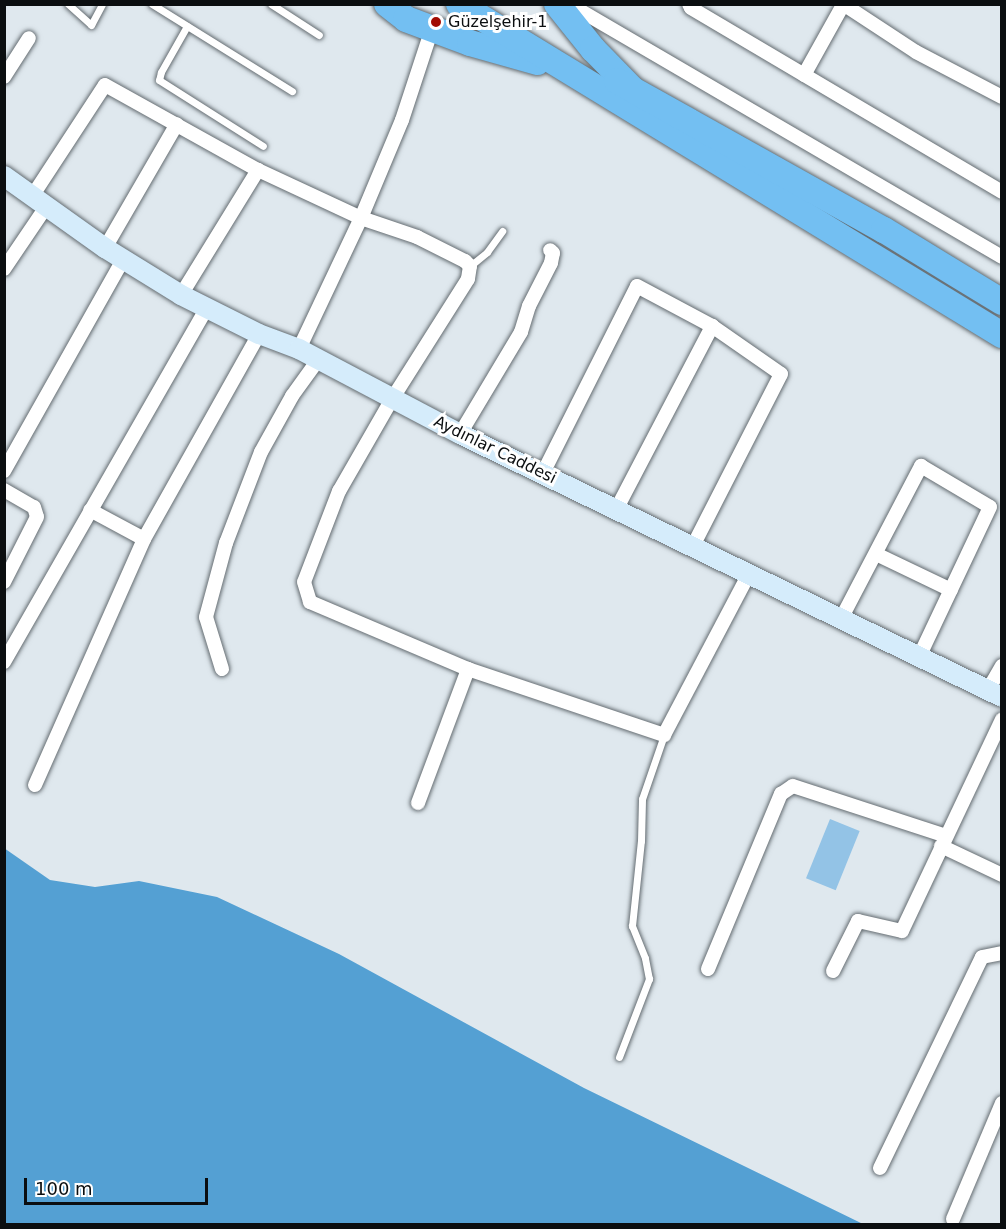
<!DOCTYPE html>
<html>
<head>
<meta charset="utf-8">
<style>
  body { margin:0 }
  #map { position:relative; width:1006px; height:1229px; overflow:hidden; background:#dfe8ee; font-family:"DejaVu Sans",sans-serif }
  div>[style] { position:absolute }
  .green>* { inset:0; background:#93c3e6; transform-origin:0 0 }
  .water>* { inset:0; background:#54a0d3 }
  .roads { filter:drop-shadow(0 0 2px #646c71) drop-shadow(0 0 2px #646c71) }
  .lane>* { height:7px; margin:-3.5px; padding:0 3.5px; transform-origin:3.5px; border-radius:3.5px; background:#fff }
  .street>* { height:14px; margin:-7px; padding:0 7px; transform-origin:7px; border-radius:7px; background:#fff }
  .secondary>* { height:20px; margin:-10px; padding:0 10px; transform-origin:10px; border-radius:10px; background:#d5ecfb }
  .highway>* { height:26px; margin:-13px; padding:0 13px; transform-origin:13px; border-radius:13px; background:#73bff2 }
  .dots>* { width:16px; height:16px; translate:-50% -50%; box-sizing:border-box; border:3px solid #fff; border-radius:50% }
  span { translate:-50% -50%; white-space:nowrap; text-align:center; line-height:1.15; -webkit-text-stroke:6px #fff; paint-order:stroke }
  .poi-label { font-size:16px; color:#0b0e10 }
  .left { translate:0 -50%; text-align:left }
  .street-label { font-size:16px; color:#0b0e10 }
  .frame { position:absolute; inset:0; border:6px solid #0b0e10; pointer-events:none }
  .scale { position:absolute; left:24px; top:1178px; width:184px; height:27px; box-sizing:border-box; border:3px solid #0b0e10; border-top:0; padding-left:8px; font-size:18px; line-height:21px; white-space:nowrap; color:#0b0e10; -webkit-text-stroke:4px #fff; paint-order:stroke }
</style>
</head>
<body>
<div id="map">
  <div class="green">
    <i style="left:830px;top:819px;width:32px;height:64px;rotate:22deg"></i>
  </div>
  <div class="water">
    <i style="clip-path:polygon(4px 848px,50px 880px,95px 887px,139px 881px,217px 897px,339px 954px,584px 1088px,863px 1224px,5px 1224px)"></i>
  </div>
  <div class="roads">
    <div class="lane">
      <i style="left:68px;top:4px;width:31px;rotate:42deg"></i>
      <i style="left:91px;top:25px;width:24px;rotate:-62deg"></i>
      <i style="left:152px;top:4px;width:165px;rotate:31.9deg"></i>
      <i style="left:271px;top:4px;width:57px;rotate:32.9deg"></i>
      <i style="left:187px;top:26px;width:53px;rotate:119.5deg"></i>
      <i style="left:161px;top:72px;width:8px;rotate:104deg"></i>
      <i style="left:159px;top:80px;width:123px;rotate:32.4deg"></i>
      <i style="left:470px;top:266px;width:22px;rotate:-39deg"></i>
      <i style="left:487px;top:252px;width:26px;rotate:-54deg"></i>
      <i style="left:619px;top:1057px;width:84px;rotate:-69deg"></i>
      <i style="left:649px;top:979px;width:21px;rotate:-101deg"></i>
      <i style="left:645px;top:958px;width:35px;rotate:-112deg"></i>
      <i style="left:632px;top:926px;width:85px;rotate:-84deg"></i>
      <i style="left:641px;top:841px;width:42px;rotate:-88.6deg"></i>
      <i style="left:642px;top:799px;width:68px;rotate:-71deg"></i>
    </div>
    <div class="street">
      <i style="left:569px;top:4px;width:501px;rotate:30.3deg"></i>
      <i style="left:689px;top:4px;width:4px;rotate:63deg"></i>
      <i style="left:691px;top:8px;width:361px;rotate:30.6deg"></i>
      <i style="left:843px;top:4px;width:87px;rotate:33.3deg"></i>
      <i style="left:916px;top:52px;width:97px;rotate:27.6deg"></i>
      <i style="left:804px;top:75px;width:80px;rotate:-60.9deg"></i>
      <i style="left:4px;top:77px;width:46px;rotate:-57.3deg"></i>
      <i style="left:33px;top:195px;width:131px;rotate:-56.8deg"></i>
      <i style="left:105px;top:85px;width:175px;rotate:29.1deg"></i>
      <i style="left:258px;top:170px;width:114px;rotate:25deg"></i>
      <i style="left:361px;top:218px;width:59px;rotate:18.7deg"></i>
      <i style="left:417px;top:237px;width:54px;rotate:26.6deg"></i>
      <i style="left:465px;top:261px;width:7px;rotate:45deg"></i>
      <i style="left:470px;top:266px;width:13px;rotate:99deg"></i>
      <i style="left:468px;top:279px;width:142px;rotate:122.3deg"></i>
      <i style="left:392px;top:399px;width:106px;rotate:119.9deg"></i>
      <i style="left:339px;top:491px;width:97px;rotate:111deg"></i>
      <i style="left:304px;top:582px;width:21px;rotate:73deg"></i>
      <i style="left:310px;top:602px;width:172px;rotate:23deg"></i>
      <i style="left:468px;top:669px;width:207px;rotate:18.6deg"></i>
      <i style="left:664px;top:735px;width:182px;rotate:-62.2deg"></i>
      <i style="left:105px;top:248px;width:143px;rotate:-59.9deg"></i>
      <i style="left:4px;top:269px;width:75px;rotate:-55.9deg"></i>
      <i style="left:181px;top:295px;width:147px;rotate:-58.4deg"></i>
      <i style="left:299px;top:349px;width:145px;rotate:-64.7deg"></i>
      <i style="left:361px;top:218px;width:106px;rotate:-67.3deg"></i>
      <i style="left:402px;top:120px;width:96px;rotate:-71.8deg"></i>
      <i style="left:460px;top:434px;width:119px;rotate:-59.1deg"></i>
      <i style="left:521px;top:332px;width:27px;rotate:-73deg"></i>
      <i style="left:529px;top:306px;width:48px;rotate:-62.9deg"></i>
      <i style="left:551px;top:263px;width:10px;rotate:-79deg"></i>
      <i style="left:553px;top:253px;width:4px;rotate:-135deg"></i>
      <i style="left:4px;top:471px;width:242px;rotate:-60.6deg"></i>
      <i style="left:543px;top:473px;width:209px;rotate:-63.3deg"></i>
      <i style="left:637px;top:286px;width:85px;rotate:28.1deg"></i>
      <i style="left:712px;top:326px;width:84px;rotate:34.8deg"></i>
      <i style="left:781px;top:374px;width:193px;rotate:117.1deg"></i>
      <i style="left:4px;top:490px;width:34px;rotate:30deg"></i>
      <i style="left:34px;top:507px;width:10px;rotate:73deg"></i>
      <i style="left:37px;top:517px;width:73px;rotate:116.9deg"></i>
      <i style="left:616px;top:510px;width:208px;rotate:-62.4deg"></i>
      <i style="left:144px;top:539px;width:235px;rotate:-60.7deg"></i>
      <i style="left:876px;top:554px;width:83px;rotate:25.6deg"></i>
      <i style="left:841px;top:619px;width:173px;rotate:-62.4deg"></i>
      <i style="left:921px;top:466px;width:80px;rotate:30.7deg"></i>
      <i style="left:990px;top:507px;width:166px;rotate:115.3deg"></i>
      <i style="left:4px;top:662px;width:408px;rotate:-60.2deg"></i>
      <i style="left:222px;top:669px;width:54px;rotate:-107.1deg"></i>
      <i style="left:206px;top:617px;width:77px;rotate:-74.9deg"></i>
      <i style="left:226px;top:543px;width:97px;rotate:-69deg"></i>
      <i style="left:261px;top:452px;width:64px;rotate:-61deg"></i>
      <i style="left:292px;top:396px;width:44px;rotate:-54.2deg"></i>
      <i style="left:988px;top:690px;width:28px;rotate:-60deg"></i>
      <i style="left:35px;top:785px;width:269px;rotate:-66.1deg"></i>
      <i style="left:144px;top:539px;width:61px;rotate:-151.8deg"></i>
      <i style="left:418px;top:803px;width:143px;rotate:-69.5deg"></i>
      <i style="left:941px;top:846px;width:68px;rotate:25.4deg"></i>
      <i style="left:708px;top:969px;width:190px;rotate:-67.4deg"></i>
      <i style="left:781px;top:794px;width:14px;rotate:-34deg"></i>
      <i style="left:793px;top:786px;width:161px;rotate:18.1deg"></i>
      <i style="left:833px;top:971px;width:56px;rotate:-63.4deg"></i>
      <i style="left:858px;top:921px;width:45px;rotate:12.8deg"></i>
      <i style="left:902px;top:931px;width:234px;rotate:-64.7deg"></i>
      <i style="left:880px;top:1168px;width:234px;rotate:-64.2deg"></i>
      <i style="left:982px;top:957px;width:20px;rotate:-11deg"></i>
      <i style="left:953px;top:1219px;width:126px;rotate:-67.1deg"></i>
    </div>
    <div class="secondary">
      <i style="left:4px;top:176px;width:124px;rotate:35.5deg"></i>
      <i style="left:105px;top:248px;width:89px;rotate:31.7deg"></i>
      <i style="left:181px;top:295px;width:87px;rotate:26.6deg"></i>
      <i style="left:259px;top:334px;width:43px;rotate:20.6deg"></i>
      <i style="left:299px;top:349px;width:182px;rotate:27.8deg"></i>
      <i style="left:460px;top:434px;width:602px;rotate:25.88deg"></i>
    </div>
    <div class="highway">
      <i style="left:387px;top:4px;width:24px;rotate:38deg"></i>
      <i style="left:406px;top:19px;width:68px;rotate:20.6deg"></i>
      <i style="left:470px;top:43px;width:70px;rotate:15.8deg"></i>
      <i style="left:459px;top:4px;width:636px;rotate:31.37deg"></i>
      <i style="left:557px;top:4px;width:58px;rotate:51.3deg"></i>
      <i style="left:593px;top:49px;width:57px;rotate:45.7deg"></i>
      <i style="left:617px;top:81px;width:306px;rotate:29.2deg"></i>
      <i style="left:884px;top:230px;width:138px;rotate:31.4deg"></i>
    </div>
  </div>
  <div class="dots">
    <i style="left:436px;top:22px;background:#a20b02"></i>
  </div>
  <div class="poi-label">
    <span class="left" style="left:448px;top:22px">Güzelşehir-1</span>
  </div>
  <div class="street-label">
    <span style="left:495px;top:450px;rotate:26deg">Aydınlar Caddesi</span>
  </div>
  <div class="frame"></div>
  <div class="scale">100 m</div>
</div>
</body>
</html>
